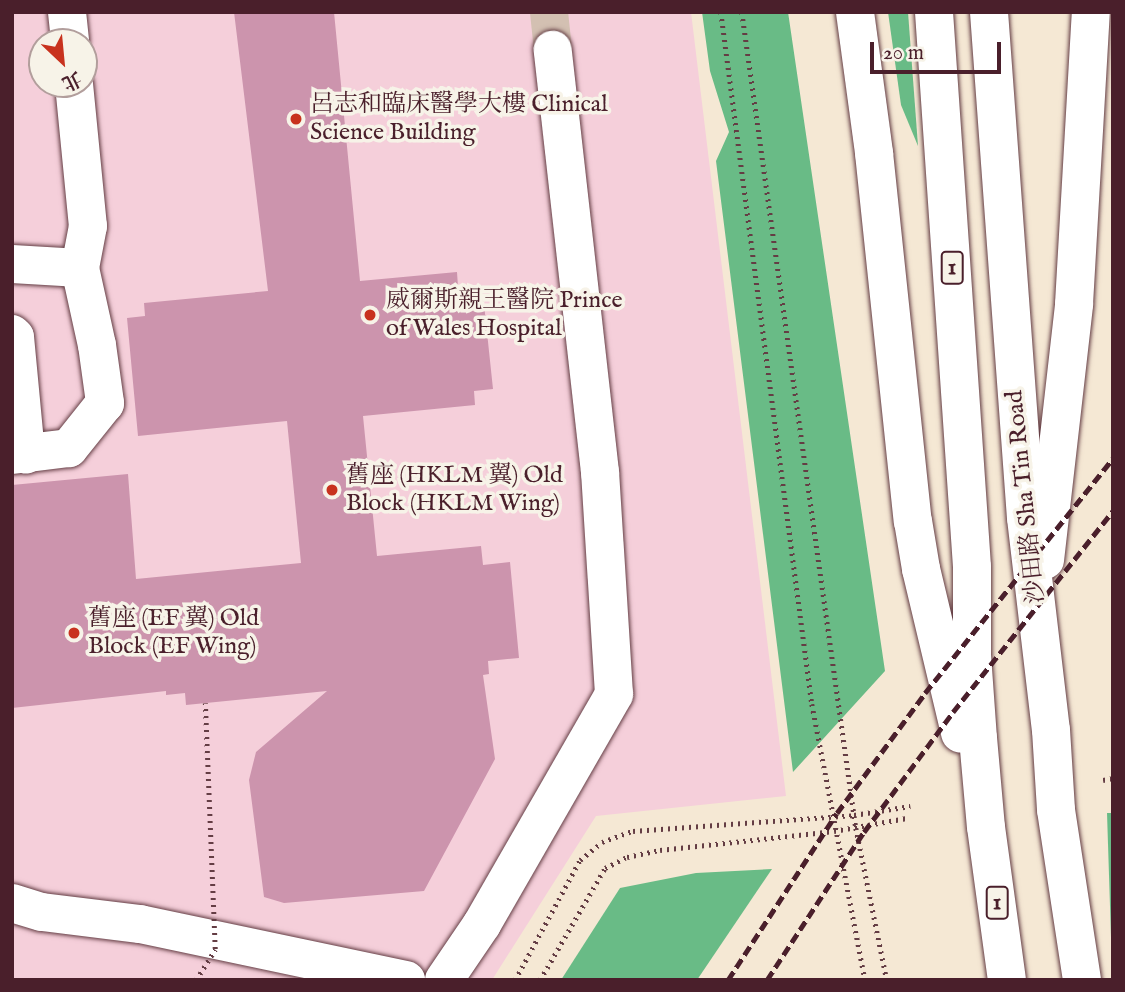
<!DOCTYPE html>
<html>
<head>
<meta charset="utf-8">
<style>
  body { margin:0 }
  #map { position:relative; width:1125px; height:992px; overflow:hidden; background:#f5e8d4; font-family:"IM FELL English","Noto Serif TC",serif }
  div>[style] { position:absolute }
  .built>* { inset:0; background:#f5cfda }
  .forest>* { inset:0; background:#69bb86 }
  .building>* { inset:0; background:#cc94ad }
  .minor-tunnel>* { height:38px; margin-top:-19px; transform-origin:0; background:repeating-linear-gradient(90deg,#d3c0b2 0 38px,transparent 0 57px) }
  .path>* { height:4.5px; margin-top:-2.25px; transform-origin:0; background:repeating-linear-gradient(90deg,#643d44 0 2px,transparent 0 7px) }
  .roads { filter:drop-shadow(0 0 2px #643d44) drop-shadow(0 0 2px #643d44) }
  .minor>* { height:38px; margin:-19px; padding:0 19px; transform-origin:19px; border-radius:19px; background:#fff }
  .highway>* { height:38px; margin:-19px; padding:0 19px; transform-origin:19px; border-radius:19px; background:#fff }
  .rail>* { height:5px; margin-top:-2.5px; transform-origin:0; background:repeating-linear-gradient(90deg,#4a1f2b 0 10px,transparent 0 15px) }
  .path-bridge>* { height:4.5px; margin-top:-2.25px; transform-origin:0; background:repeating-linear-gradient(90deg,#643d44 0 2px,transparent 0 7px) }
  .dots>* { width:19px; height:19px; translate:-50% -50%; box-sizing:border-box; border:4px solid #f7f3e8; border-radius:50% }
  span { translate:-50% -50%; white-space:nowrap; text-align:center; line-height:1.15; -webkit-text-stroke:7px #f7f3e8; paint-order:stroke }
  .shield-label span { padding:2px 5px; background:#f7f3e8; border:2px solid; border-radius:5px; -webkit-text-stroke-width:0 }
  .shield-label { font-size:23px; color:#4a1f2b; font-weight:700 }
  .poi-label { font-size:24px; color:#4a1f2b }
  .left { translate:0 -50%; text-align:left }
  .street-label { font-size:24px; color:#4a1f2b }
  .frame { position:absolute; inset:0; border:14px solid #4a1f2b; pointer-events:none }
  .north { position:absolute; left:28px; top:28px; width:70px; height:70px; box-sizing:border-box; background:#f7f3e8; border:2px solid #b29e9c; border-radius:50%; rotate:154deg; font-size:19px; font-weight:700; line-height:28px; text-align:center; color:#4a1f2b }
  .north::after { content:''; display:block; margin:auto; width:24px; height:32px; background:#c8321e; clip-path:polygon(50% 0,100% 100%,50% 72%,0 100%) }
  .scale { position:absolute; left:870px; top:42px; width:131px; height:32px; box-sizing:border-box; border:4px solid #4a1f2b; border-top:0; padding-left:9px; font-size:21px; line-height:24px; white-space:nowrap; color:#4a1f2b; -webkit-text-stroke:5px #f7f3e8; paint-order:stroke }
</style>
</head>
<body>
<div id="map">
  <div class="built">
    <i style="clip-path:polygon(evenodd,12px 12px,691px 12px,786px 796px,596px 816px,492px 980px,12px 980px,12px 12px,42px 42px,84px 42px,84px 84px,42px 84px,42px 42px)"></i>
  </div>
  <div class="forest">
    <i style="clip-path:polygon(702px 12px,788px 12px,885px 671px,793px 772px,716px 161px,729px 132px,710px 71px)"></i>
    <i style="clip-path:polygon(888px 12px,908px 12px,918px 146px,901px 105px)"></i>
    <i style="clip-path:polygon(1107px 813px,1113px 813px,1113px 948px,1111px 937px)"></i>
    <i style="clip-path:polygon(772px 869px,697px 980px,561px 980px,620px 888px,696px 873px)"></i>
  </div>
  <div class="building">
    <i style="clip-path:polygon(234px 12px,334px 12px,360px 281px,457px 272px,458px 287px,482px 285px,493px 389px,474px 391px,475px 405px,363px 416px,377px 556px,481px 546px,483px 565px,510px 562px,519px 658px,488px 661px,489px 674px,483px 675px,495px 759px,424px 891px,284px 903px,264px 897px,249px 780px,256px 752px,327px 691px,186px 705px,185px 693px,166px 695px,166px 691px,12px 708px,12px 485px,128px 474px,136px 579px,301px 563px,287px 421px,138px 436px,127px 318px,145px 316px,144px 303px,268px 291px)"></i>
  </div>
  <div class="minor-tunnel">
    <i style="left:549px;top:12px;width:38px;rotate:84deg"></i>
  </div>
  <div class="path">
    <i style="left:721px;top:12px;width:698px;rotate:82.51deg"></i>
    <i style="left:812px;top:704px;width:281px;rotate:79.1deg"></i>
    <i style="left:742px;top:12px;width:824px;rotate:82.05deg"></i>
    <i style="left:856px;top:828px;width:155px;rotate:78.5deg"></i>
    <i style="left:1103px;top:780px;width:10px;rotate:-11deg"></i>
    <i style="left:1112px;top:788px;width:1px"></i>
    <i style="left:515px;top:980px;width:136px;rotate:-61.6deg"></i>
    <i style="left:580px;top:860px;width:28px;rotate:-39deg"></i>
    <i style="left:602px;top:842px;width:33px;rotate:-20deg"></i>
    <i style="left:633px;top:831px;width:222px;rotate:-4.1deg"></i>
    <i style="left:854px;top:815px;width:57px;rotate:-9.1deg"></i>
    <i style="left:540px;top:980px;width:129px;rotate:-59.9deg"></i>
    <i style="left:605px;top:868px;width:25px;rotate:-27deg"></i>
    <i style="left:627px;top:857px;width:34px;rotate:-12deg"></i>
    <i style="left:660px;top:850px;width:175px;rotate:-6.2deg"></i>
    <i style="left:834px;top:831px;width:74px;rotate:-10.1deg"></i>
  </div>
  <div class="roads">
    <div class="minor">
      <i style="left:67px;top:12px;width:30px;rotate:84deg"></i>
      <i style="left:74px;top:84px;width:143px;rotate:84.4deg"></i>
      <i style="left:88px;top:226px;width:43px;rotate:100.8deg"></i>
      <i style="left:12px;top:264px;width:68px;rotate:3.4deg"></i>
      <i style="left:80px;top:268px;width:79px;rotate:77.6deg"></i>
      <i style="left:97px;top:345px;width:59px;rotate:82.1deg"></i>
      <i style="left:105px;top:403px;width:58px;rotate:128.7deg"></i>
      <i style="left:69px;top:448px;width:57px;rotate:173deg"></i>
      <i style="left:12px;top:334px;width:4px;rotate:45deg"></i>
      <i style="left:15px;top:337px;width:118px;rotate:84.6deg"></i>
      <i style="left:12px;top:903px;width:31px;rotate:17deg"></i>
      <i style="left:42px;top:912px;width:99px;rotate:7deg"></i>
      <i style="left:140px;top:924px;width:272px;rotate:11.9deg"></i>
      <i style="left:444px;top:980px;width:68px;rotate:-55.8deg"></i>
      <i style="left:482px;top:924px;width:265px;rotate:-60.1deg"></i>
      <i style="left:614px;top:694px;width:222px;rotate:-93.6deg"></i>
      <i style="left:600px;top:472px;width:425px;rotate:-96.4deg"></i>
    </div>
    <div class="highway">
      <i style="left:855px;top:12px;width:142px;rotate:82.3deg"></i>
      <i style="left:874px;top:153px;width:370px;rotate:84deg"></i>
      <i style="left:913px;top:521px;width:49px;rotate:80.5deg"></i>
      <i style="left:921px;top:569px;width:169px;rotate:76.6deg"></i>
      <i style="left:934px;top:12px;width:556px;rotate:86.08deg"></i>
      <i style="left:972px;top:567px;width:88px;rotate:90deg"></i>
      <i style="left:972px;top:655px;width:83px;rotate:85.9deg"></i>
      <i style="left:978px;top:738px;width:89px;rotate:84.9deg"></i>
      <i style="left:986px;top:827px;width:154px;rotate:82.2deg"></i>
      <i style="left:989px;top:12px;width:507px;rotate:85.82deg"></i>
      <i style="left:1026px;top:518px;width:213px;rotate:83.3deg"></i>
      <i style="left:1051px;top:730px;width:80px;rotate:86.4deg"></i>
      <i style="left:1056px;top:810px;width:172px;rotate:81.3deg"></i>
      <i style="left:1045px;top:560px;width:258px;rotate:-83.5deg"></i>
      <i style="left:1074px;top:304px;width:292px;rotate:-86.7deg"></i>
    </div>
  </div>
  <div class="rail">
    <i style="left:728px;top:980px;width:199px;rotate:-56.9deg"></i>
    <i style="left:837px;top:813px;width:149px;rotate:-53.7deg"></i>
    <i style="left:925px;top:693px;width:301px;rotate:-51.3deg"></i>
    <i style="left:767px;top:980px;width:177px;rotate:-56.8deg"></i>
    <i style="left:864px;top:832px;width:149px;rotate:-53.4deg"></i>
    <i style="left:953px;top:712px;width:257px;rotate:-51.5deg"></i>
  </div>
  <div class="path-bridge">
    <i style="left:196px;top:980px;width:36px;rotate:-58deg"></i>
    <i style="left:215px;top:949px;width:246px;rotate:-92.3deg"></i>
  </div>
  <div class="dots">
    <i style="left:296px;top:119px;background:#c8321e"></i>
    <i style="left:370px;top:315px;background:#c8321e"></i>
    <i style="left:332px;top:490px;background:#c8321e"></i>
    <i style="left:74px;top:633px;background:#c8321e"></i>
  </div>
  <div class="shield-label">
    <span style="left:952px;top:268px">1</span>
    <span style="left:997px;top:903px">1</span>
  </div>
  <div class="poi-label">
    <span class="left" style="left:310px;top:119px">呂志和臨床醫學大樓 Clinical<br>Science Building</span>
    <span class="left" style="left:386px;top:315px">威爾斯親王醫院 Prince<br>of Wales Hospital</span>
    <span class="left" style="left:346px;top:490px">舊座 (HKLM 翼) Old<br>Block (HKLM Wing)</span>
    <span class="left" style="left:88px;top:633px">舊座 (EF 翼) Old<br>Block (EF Wing)</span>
  </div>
  <div class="street-label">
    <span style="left:1026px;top:497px;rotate:-96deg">沙田路 Sha Tin Road</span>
  </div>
  <div class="frame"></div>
  <div class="north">北</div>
  <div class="scale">20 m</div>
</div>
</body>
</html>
